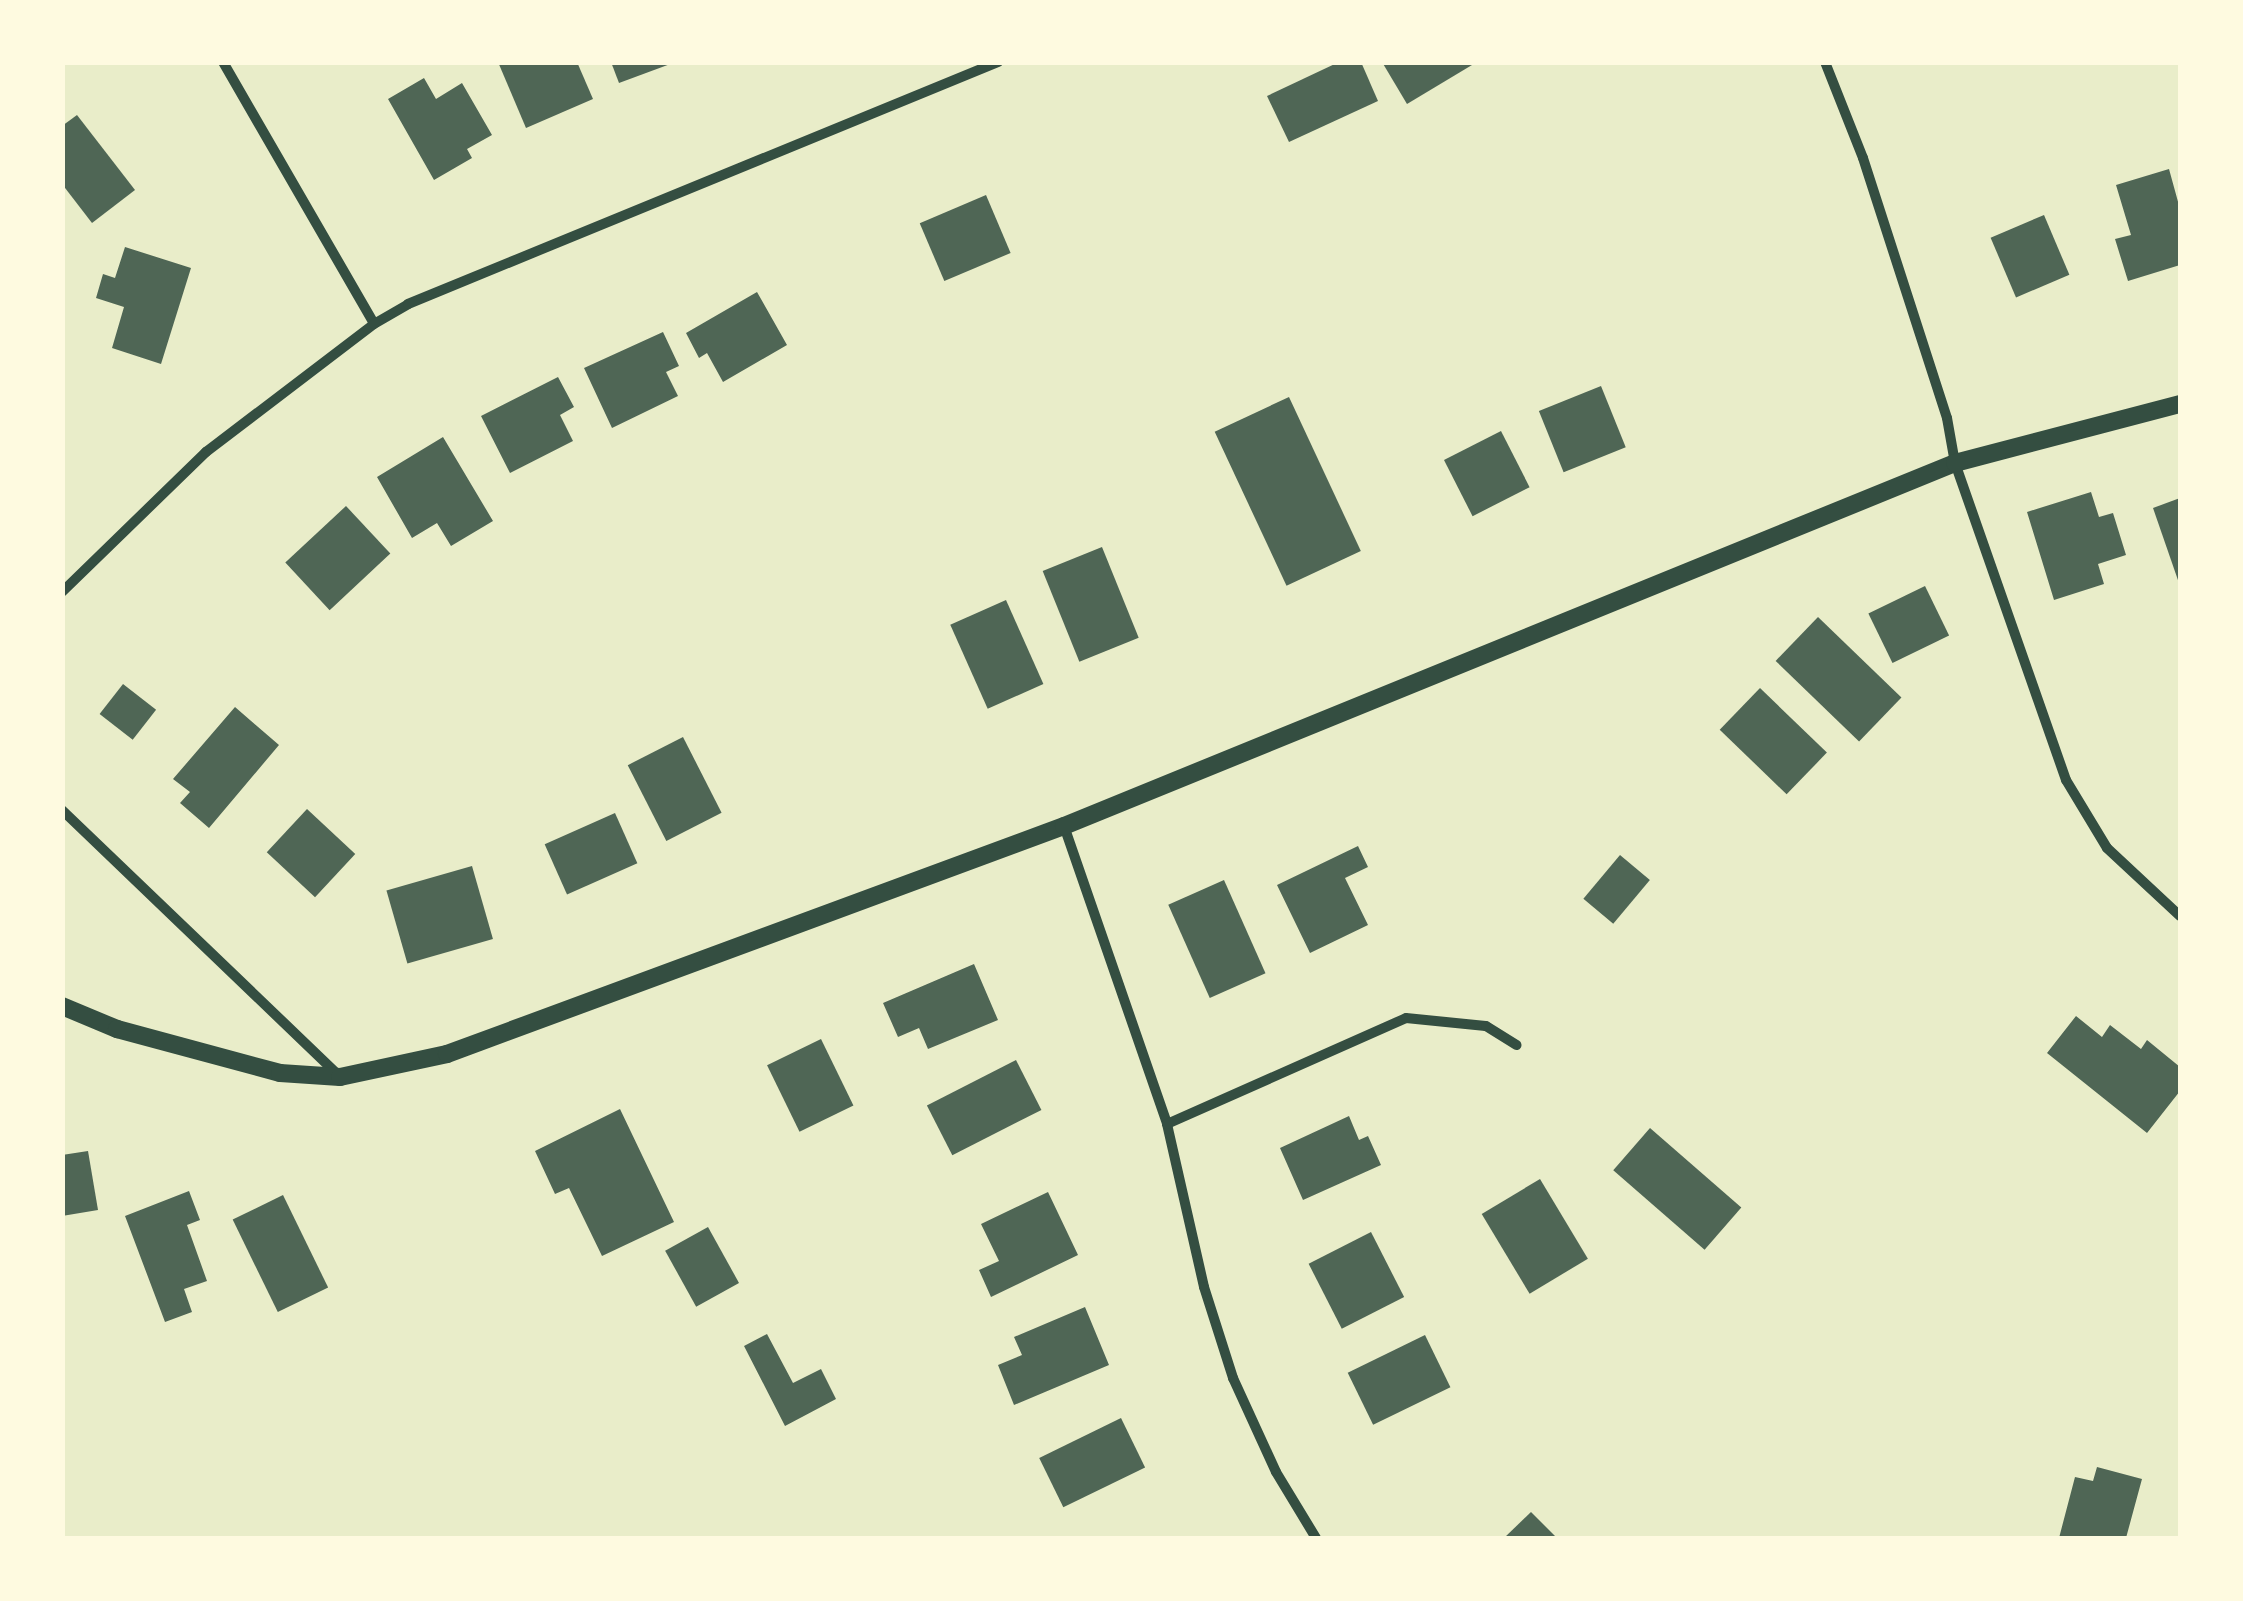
<!DOCTYPE html>
<html>
<head>
<meta charset="utf-8">
<style>
  body { margin:0 }
  #map { position:relative; width:2243px; height:1601px; overflow:hidden; background:#e9edc9; font-family:Quicksand,sans-serif }
  div>[style] { position:absolute }
  .building>* { inset:0; background:#4f6655; transform-origin:0 0 }
  .minor>* { height:10px; margin:-5px; padding:0 5px; transform-origin:5px; border-radius:5px; background:#344e41 }
  .tertiary>* { height:18px; margin:-9px; padding:0 9px; transform-origin:9px; border-radius:9px; background:#344e41 }
  span { translate:-50% -50%; white-space:nowrap; text-align:center; line-height:1.15; -webkit-text-stroke:10px #fefae0; paint-order:stroke }
  .frame { position:absolute; inset:0; border:65px solid #fefae0; pointer-events:none }
</style>
</head>
<body>
<div id="map">
  <div class="building">
    <i style="clip-path:polygon(498px 62px,577px 62px,593px 99px,526px 128px)"></i>
    <i style="clip-path:polygon(611px 62px,673px 62px,673px 63px,619px 83px)"></i>
    <i style="clip-path:polygon(1339px 62px,1361px 62px,1378px 101px,1289px 142px,1267px 96px)"></i>
    <i style="clip-path:polygon(1382px 62px,1477px 62px,1407px 104px)"></i>
    <i style="clip-path:polygon(424px 78px,436px 99px,462px 83px,492px 135px,467px 149px,472px 158px,434px 180px,388px 99px)"></i>
    <i style="clip-path:polygon(77px 115px,135px 190px,92px 223px,62px 184px,62px 126px)"></i>
    <i style="clip-path:polygon(2169px 169px,2180px 209px,2180px 265px,2128px 281px,2115px 239px,2131px 235px,2116px 185px)"></i>
    <i style="left:986px;top:195px;width:63px;height:72px;rotate:67deg"></i>
    <i style="left:2044px;top:215px;width:65px;height:58px;rotate:67deg"></i>
    <i style="clip-path:polygon(125px 247px,191px 268px,161px 364px,112px 348px,124px 307px,96px 298px,103px 274px,115px 278px)"></i>
    <i style="clip-path:polygon(757px 292px,787px 345px,723px 382px,707px 353px,699px 358px,686px 333px)"></i>
    <i style="clip-path:polygon(663px 332px,679px 366px,666px 372px,678px 396px,612px 428px,584px 368px)"></i>
    <i style="clip-path:polygon(558px 377px,574px 407px,560px 415px,573px 441px,510px 473px,481px 416px)"></i>
    <i style="left:1601px;top:386px;width:66px;height:67px;rotate:68deg"></i>
    <i style="left:1289px;top:397px;width:170px;height:82px;rotate:65deg"></i>
    <i style="left:1501px;top:431px;width:63px;height:64px;rotate:63deg"></i>
    <i style="clip-path:polygon(443px 437px,493px 521px,451px 546px,437px 523px,412px 538px,377px 477px)"></i>
    <i style="clip-path:polygon(2091px 492px,2099px 517px,2113px 513px,2126px 555px,2098px 564px,2104px 584px,2054px 600px,2027px 512px)"></i>
    <i style="clip-path:polygon(2180px 498px,2180px 586px,2153px 508px)"></i>
    <i style="left:346px;top:506px;width:65px;height:83px;rotate:47deg"></i>
    <i style="left:1102px;top:547px;width:98px;height:64px;rotate:68deg"></i>
    <i style="left:1925px;top:586px;width:55px;height:63px;rotate:64deg"></i>
    <i style="left:1006px;top:600px;width:92px;height:61px;rotate:66deg"></i>
    <i style="left:1818px;top:617px;width:116px;height:61px;rotate:44deg"></i>
    <i style="left:123px;top:684px;width:42px;height:38px;rotate:38deg"></i>
    <i style="left:1760px;top:688px;width:93px;height:58px;rotate:44deg"></i>
    <i style="clip-path:polygon(235px 707px,279px 745px,209px 828px,180px 803px,190px 792px,173px 779px)"></i>
    <i style="left:683px;top:737px;width:85px;height:62px;rotate:63deg"></i>
    <i style="left:307px;top:809px;width:66px;height:59px;rotate:43deg"></i>
    <i style="left:615px;top:813px;width:55px;height:77px;rotate:66deg"></i>
    <i style="clip-path:polygon(1358px 846px,1368px 867px,1345px 878px,1368px 925px,1310px 953px,1277px 885px)"></i>
    <i style="left:1620px;top:855px;width:39px;height:57px;rotate:40deg"></i>
    <i style="left:472px;top:866px;width:76px;height:89px;rotate:74deg"></i>
    <i style="left:1224px;top:880px;width:102px;height:61px;rotate:66deg"></i>
    <i style="clip-path:polygon(974px 964px,998px 1020px,928px 1049px,919px 1028px,898px 1037px,883px 1003px)"></i>
    <i style="clip-path:polygon(2076px 1016px,2102px 1037px,2110px 1025px,2141px 1049px,2147px 1040px,2180px 1067px,2180px 1091px,2147px 1133px,2047px 1053px)"></i>
    <i style="left:821px;top:1039px;width:74px;height:60px;rotate:64deg"></i>
    <i style="left:1016px;top:1060px;width:56px;height:100px;rotate:63deg"></i>
    <i style="clip-path:polygon(620px 1109px,674px 1222px,602px 1256px,569px 1188px,555px 1194px,535px 1151px)"></i>
    <i style="clip-path:polygon(1349px 1116px,1359px 1140px,1368px 1136px,1381px 1165px,1303px 1200px,1280px 1148px)"></i>
    <i style="left:1650px;top:1128px;width:121px;height:56px;rotate:41deg"></i>
    <i style="clip-path:polygon(88px 1151px,98px 1210px,62px 1216px,62px 1155px)"></i>
    <i style="left:1540px;top:1179px;width:93px;height:68px;rotate:59deg"></i>
    <i style="clip-path:polygon(189px 1191px,200px 1220px,187px 1225px,207px 1281px,184px 1289px,192px 1312px,165px 1322px,125px 1216px)"></i>
    <i style="clip-path:polygon(1048px 1192px,1078px 1255px,991px 1297px,979px 1270px,999px 1261px,981px 1224px)"></i>
    <i style="left:283px;top:1195px;width:103px;height:56px;rotate:64deg"></i>
    <i style="left:708px;top:1227px;width:64px;height:49px;rotate:61deg"></i>
    <i style="left:1371px;top:1232px;width:73px;height:70px;rotate:63deg"></i>
    <i style="clip-path:polygon(1085px 1307px,1109px 1365px,1014px 1405px,998px 1365px,1022px 1355px,1014px 1337px)"></i>
    <i style="clip-path:polygon(767px 1334px,793px 1383px,821px 1369px,836px 1399px,785px 1426px,744px 1346px)"></i>
    <i style="left:1425px;top:1335px;width:58px;height:86px;rotate:64deg"></i>
    <i style="left:1121px;top:1418px;width:55px;height:91px;rotate:64deg"></i>
    <i style="clip-path:polygon(2097px 1467px,2142px 1479px,2126px 1538px,2059px 1538px,2075px 1477px,2093px 1481px)"></i>
    <i style="clip-path:polygon(1531px 1512px,1557px 1538px,1504px 1538px)"></i>
  </div>
  <div class="minor">
    <i style="left:223px;top:62px;width:302px;rotate:60deg"></i>
    <i style="left:1825px;top:62px;width:103px;rotate:68.4deg"></i>
    <i style="left:1863px;top:158px;width:273px;rotate:72.1deg"></i>
    <i style="left:1947px;top:418px;width:46px;rotate:79.9deg"></i>
    <i style="left:1955px;top:463px;width:336px;rotate:70.7deg"></i>
    <i style="left:2066px;top:780px;width:79px;rotate:58.9deg"></i>
    <i style="left:2107px;top:848px;width:100px;rotate:43deg"></i>
    <i style="left:62px;top:592px;width:201px;rotate:-44.2deg"></i>
    <i style="left:206px;top:452px;width:211px;rotate:-37.3deg"></i>
    <i style="left:374px;top:324px;width:39px;rotate:-30deg"></i>
    <i style="left:408px;top:304px;width:638px;rotate:-22.3deg"></i>
    <i style="left:62px;top:810px;width:384px;rotate:43.8deg"></i>
    <i style="left:1064px;top:826px;width:315px;rotate:70.9deg"></i>
    <i style="left:1167px;top:1124px;width:167px;rotate:77.2deg"></i>
    <i style="left:1204px;top:1287px;width:96px;rotate:72.3deg"></i>
    <i style="left:1233px;top:1378px;width:103px;rotate:65.4deg"></i>
    <i style="left:1276px;top:1472px;width:77px;rotate:58.8deg"></i>
    <i style="left:1167px;top:1124px;width:261px;rotate:-23.9deg"></i>
    <i style="left:1406px;top:1018px;width:80px;rotate:5.7deg"></i>
    <i style="left:1486px;top:1026px;width:36px;rotate:32deg"></i>
  </div>
  <div class="tertiary">
    <i style="left:62px;top:1006px;width:60px;rotate:22.7deg"></i>
    <i style="left:117px;top:1029px;width:169px;rotate:15.1deg"></i>
    <i style="left:280px;top:1073px;width:60px;rotate:3.8deg"></i>
    <i style="left:340px;top:1077px;width:109px;rotate:-12.1deg"></i>
    <i style="left:447px;top:1054px;width:658px;rotate:-20.28deg"></i>
    <i style="left:1064px;top:826px;width:962px;rotate:-22.17deg"></i>
    <i style="left:1955px;top:463px;width:233px;rotate:-14.7deg"></i>
  </div>
  <div class="frame"></div>
</div>
</body>
</html>
